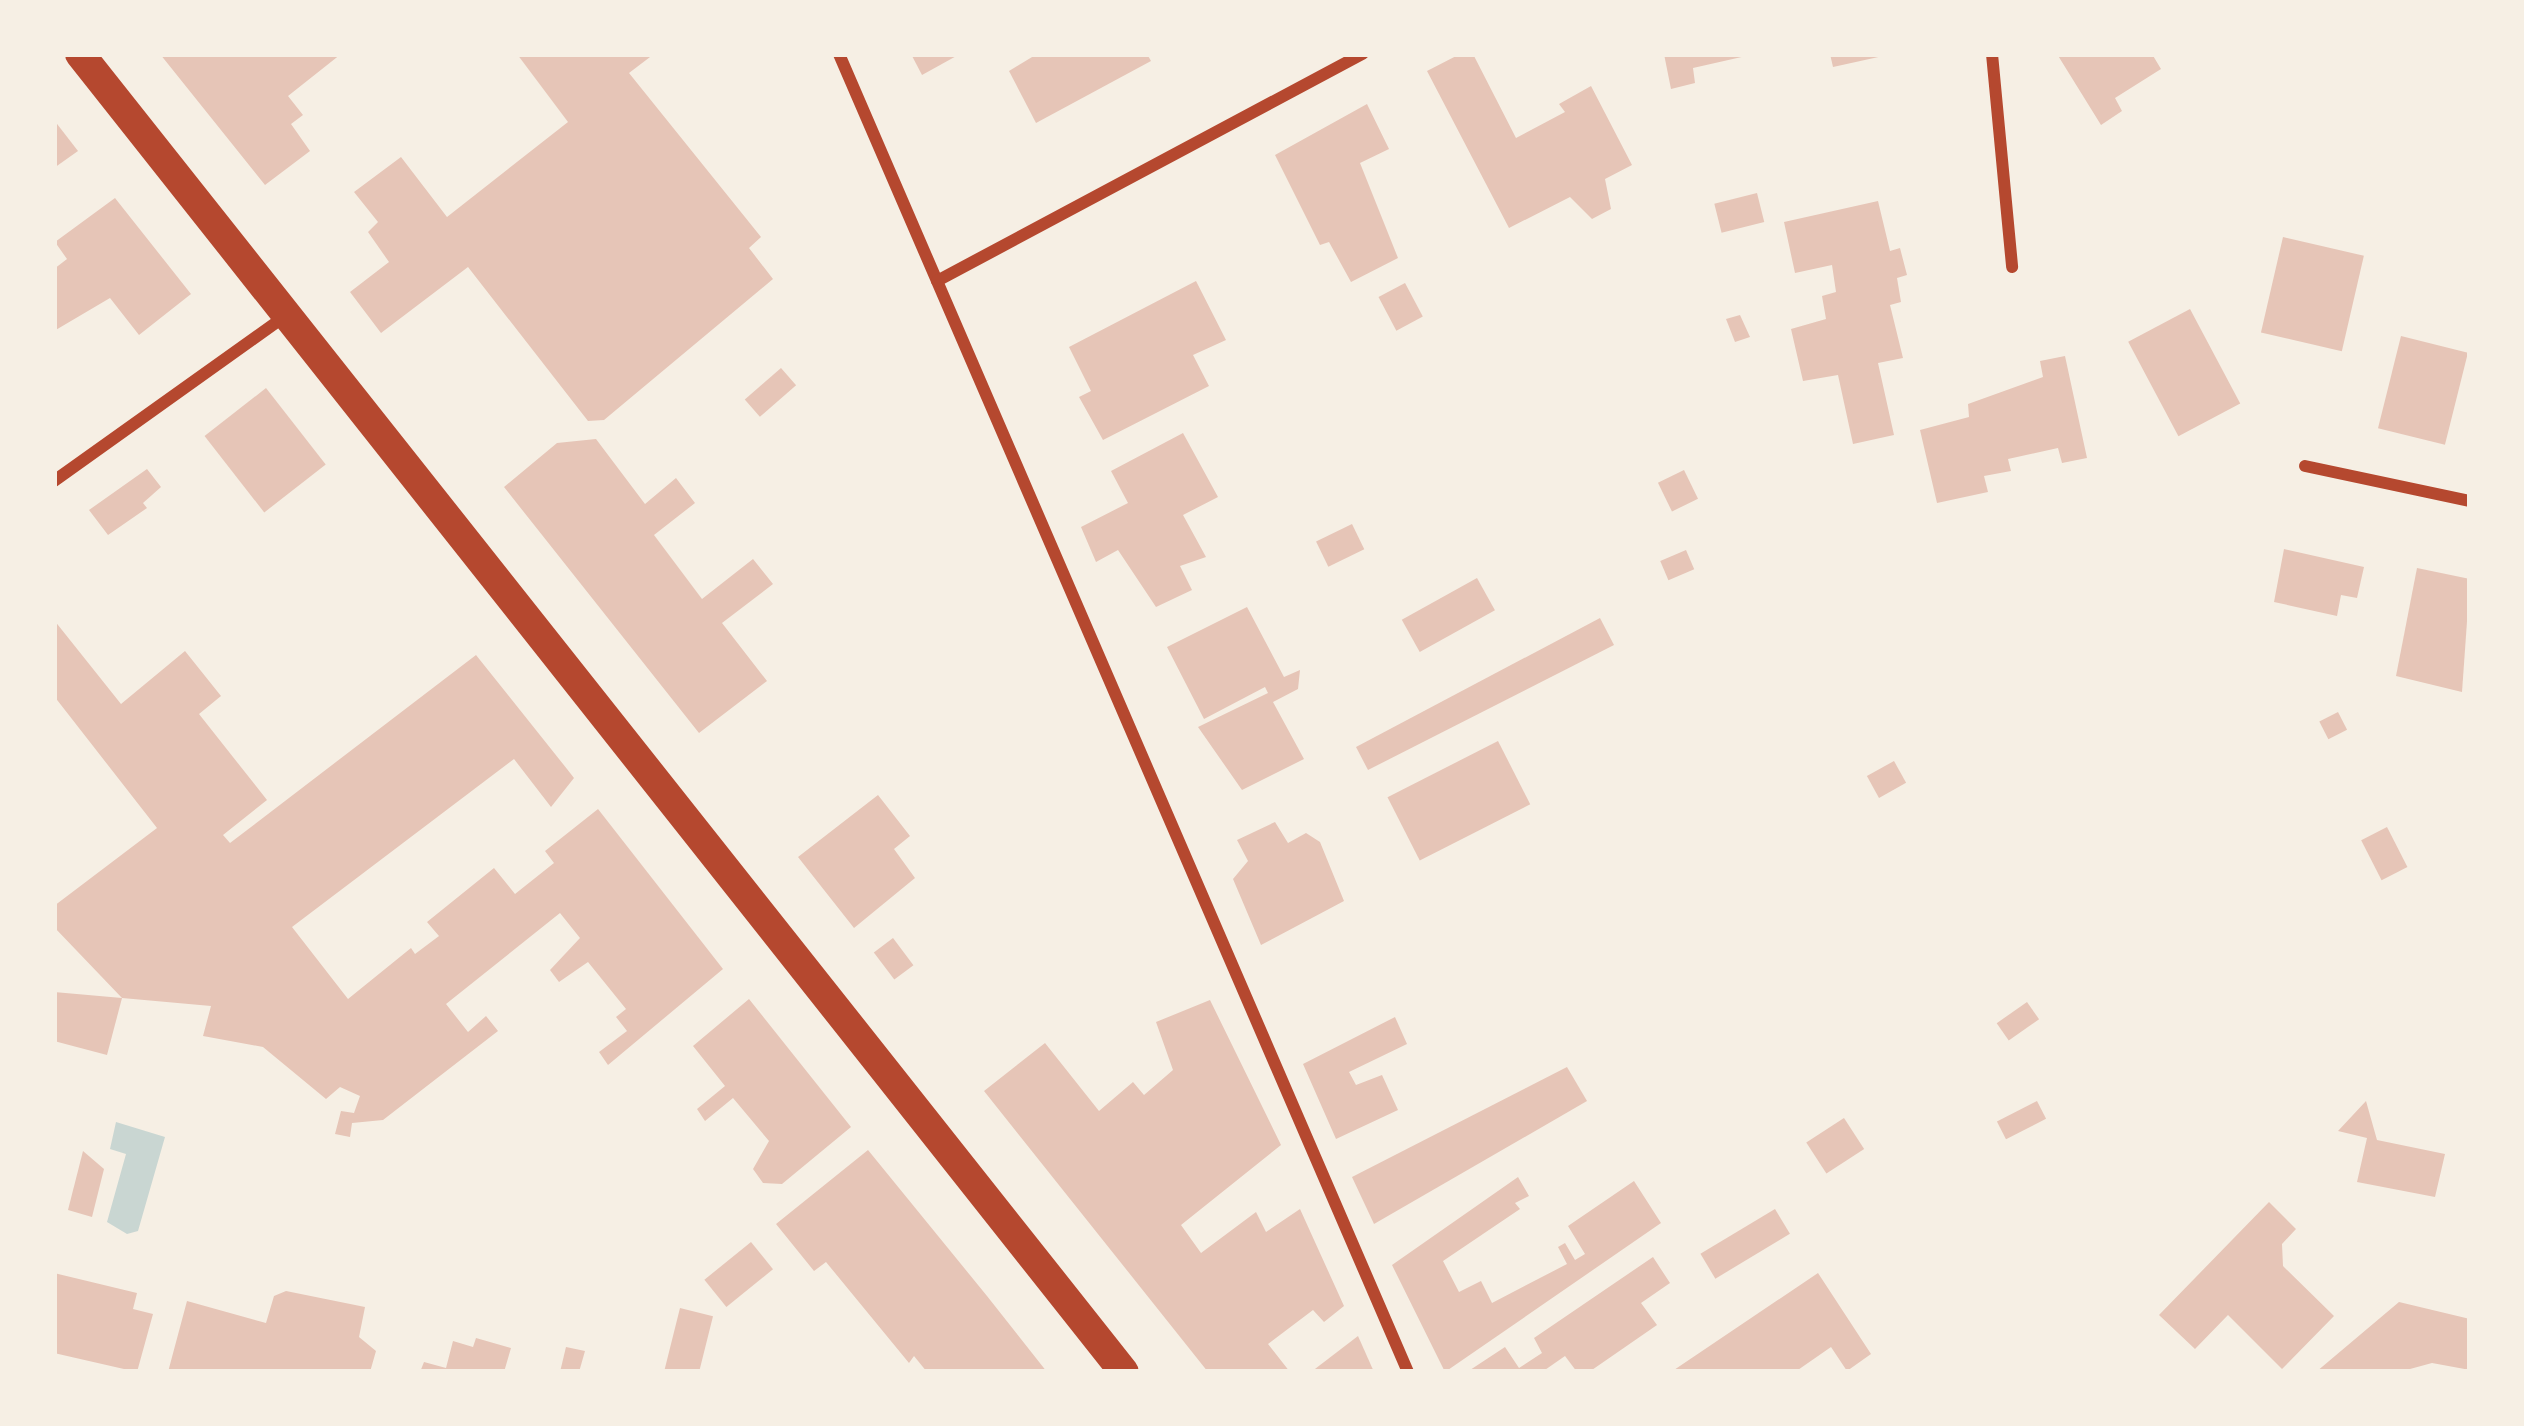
<!DOCTYPE html>
<html>
<head>
<meta charset="utf-8">
<style>
  body { margin:0 }
  #map { position:relative; width:2524px; height:1426px; overflow:hidden; background:#f6efe4; font-family:Helvetica,sans-serif }
  div>[style] { position:absolute }
  .water>* { inset:0; background:#c9d6d2 }
  .building>* { inset:0; background:#e6c5b7; transform-origin:0 0 }
  .minor>* { height:12px; margin:-6px; padding:0 6px; transform-origin:6px; border-radius:6px; background:#b5482f }
  .primary>* { height:30px; margin:-15px; padding:0 15px; transform-origin:15px; border-radius:15px; background:#b5482f }
  span { translate:-50% -50%; white-space:nowrap; text-align:center; line-height:1.15; -webkit-text-stroke:10px #f6efe4; paint-order:stroke }
  .frame { position:absolute; inset:0; border:57px solid #f6efe4; pointer-events:none }
</style>
</head>
<body>
<div id="map">
  <div class="water">
    <i style="clip-path:polygon(116px 1122px,165px 1137px,138px 1231px,127px 1234px,107px 1222px,126px 1154px,110px 1149px)"></i>
  </div>
  <div class="building">
    <i style="clip-path:polygon(160px 54px,341px 54px,288px 96px,303px 115px,291px 124px,310px 151px,265px 185px)"></i>
    <i style="clip-path:polygon(517px 54px,654px 54px,629px 73px,761px 237px,749px 248px,773px 279px,604px 420px,588px 421px,468px 267px,381px 333px,350px 292px,389px 262px,368px 232px,378px 222px,354px 192px,401px 157px,447px 217px,568px 122px)"></i>
    <i style="clip-path:polygon(911px 54px,960px 54px,922px 75px)"></i>
    <i style="clip-path:polygon(1147px 54px,1151px 61px,1036px 123px,1009px 71px,1037px 54px)"></i>
    <i style="clip-path:polygon(1460px 54px,1473px 54px,1516px 138px,1565px 112px,1559px 104px,1591px 86px,1632px 165px,1605px 179px,1611px 209px,1592px 219px,1570px 197px,1509px 228px,1427px 71px)"></i>
    <i style="clip-path:polygon(1664px 54px,1745px 54px,1746px 56px,1693px 68px,1695px 83px,1671px 89px)"></i>
    <i style="clip-path:polygon(1830px 54px,1883px 54px,1883px 56px,1833px 67px)"></i>
    <i style="clip-path:polygon(2057px 54px,2152px 54px,2161px 69px,2115px 98px,2122px 111px,2101px 125px)"></i>
    <i style="clip-path:polygon(1367px 104px,1389px 149px,1360px 163px,1398px 258px,1351px 282px,1329px 242px,1320px 245px,1275px 155px)"></i>
    <i style="clip-path:polygon(54px 120px,78px 151px,54px 168px)"></i>
    <i style="left:1757px;top:193px;width:30px;height:44px;rotate:76deg"></i>
    <i style="clip-path:polygon(115px 198px,191px 294px,139px 335px,110px 298px,54px 331px,54px 269px,67px 259px,55px 242px)"></i>
    <i style="clip-path:polygon(1878px 201px,1890px 251px,1900px 248px,1907px 275px,1897px 278px,1901px 302px,1890px 305px,1903px 358px,1878px 363px,1894px 435px,1853px 444px,1838px 375px,1803px 381px,1791px 329px,1826px 319px,1822px 296px,1836px 292px,1832px 265px,1795px 273px,1784px 222px)"></i>
    <i style="left:2283px;top:237px;width:83px;height:98px;rotate:13deg"></i>
    <i style="clip-path:polygon(1196px 281px,1226px 340px,1193px 355px,1209px 386px,1103px 440px,1079px 397px,1091px 391px,1069px 347px)"></i>
    <i style="left:1405px;top:283px;width:38px;height:30px;rotate:62deg"></i>
    <i style="left:2190px;top:309px;width:107px;height:70px;rotate:62deg"></i>
    <i style="clip-path:polygon(1740px 315px,1750px 337px,1735px 342px,1726px 319px)"></i>
    <i style="left:2401px;top:336px;width:69px;height:95px;rotate:14deg"></i>
    <i style="clip-path:polygon(2065px 356px,2087px 458px,2062px 463px,2058px 448px,2008px 459px,2011px 471px,1984px 476px,1988px 492px,1937px 503px,1920px 430px,1969px 417px,1968px 404px,2043px 377px,2040px 361px)"></i>
    <i style="left:781px;top:368px;width:23px;height:48px;rotate:49deg"></i>
    <i style="left:266px;top:388px;width:97px;height:78px;rotate:52deg"></i>
    <i style="clip-path:polygon(1183px 433px,1218px 497px,1183px 515px,1206px 557px,1180px 566px,1192px 590px,1156px 607px,1118px 550px,1096px 562px,1081px 527px,1128px 503px,1111px 471px)"></i>
    <i style="clip-path:polygon(596px 439px,645px 504px,676px 478px,695px 503px,654px 535px,702px 599px,753px 559px,773px 584px,722px 623px,767px 681px,699px 733px,504px 487px,557px 443px)"></i>
    <i style="clip-path:polygon(147px 469px,161px 487px,143px 503px,147px 508px,108px 535px,89px 510px)"></i>
    <i style="left:1684px;top:470px;width:32px;height:29px;rotate:64deg"></i>
    <i style="left:1352px;top:524px;width:28px;height:40px;rotate:64deg"></i>
    <i style="clip-path:polygon(2284px 549px,2364px 567px,2357px 598px,2341px 595px,2337px 616px,2274px 602px)"></i>
    <i style="left:1686px;top:550px;width:21px;height:28px;rotate:67deg"></i>
    <i style="clip-path:polygon(2417px 568px,2470px 579px,2462px 692px,2396px 676px)"></i>
    <i style="left:1477px;top:578px;width:37px;height:86px;rotate:61deg"></i>
    <i style="clip-path:polygon(1247px 607px,1284px 677px,1300px 670px,1298px 689px,1273px 702px,1304px 759px,1242px 790px,1198px 727px,1268px 693px,1265px 687px,1204px 719px,1167px 647px)"></i>
    <i style="clip-path:polygon(1600px 618px,1614px 645px,1368px 770px,1356px 747px)"></i>
    <i style="clip-path:polygon(54px 620px,121px 704px,185px 651px,221px 696px,199px 714px,267px 800px,223px 835px,230px 843px,476px 655px,567px 769px,574px 778px,551px 807px,514px 759px,292px 927px,348px 999px,411px 948px,415px 954px,439px 936px,427px 922px,494px 868px,515px 894px,554px 863px,545px 851px,598px 809px,723px 969px,608px 1065px,599px 1052px,627px 1031px,616px 1017px,626px 1009px,588px 962px,559px 982px,550px 970px,580px 938px,560px 913px,446px 1004px,468px 1032px,486px 1016px,498px 1031px,383px 1120px,352px 1123px,350px 1137px,335px 1134px,341px 1111px,354px 1113px,360px 1096px,340px 1087px,326px 1099px,263px 1047px,203px 1036px,211px 1006px,122px 998px,54px 927px,54px 906px,157px 828px,54px 696px)"></i>
    <i style="left:2338px;top:712px;width:20px;height:21px;rotate:63deg"></i>
    <i style="left:1498px;top:741px;width:71px;height:124px;rotate:63deg"></i>
    <i style="left:1894px;top:761px;width:25px;height:31px;rotate:61deg"></i>
    <i style="clip-path:polygon(878px 795px,910px 836px,894px 849px,915px 878px,854px 928px,798px 857px)"></i>
    <i style="clip-path:polygon(1275px 822px,1288px 843px,1306px 833px,1320px 842px,1344px 901px,1261px 945px,1233px 879px,1248px 861px,1237px 840px)"></i>
    <i style="left:2387px;top:827px;width:45px;height:29px;rotate:63deg"></i>
    <i style="left:893px;top:938px;width:34px;height:24px;rotate:53deg"></i>
    <i style="clip-path:polygon(54px 992px,122px 998px,107px 1055px,54px 1041px)"></i>
    <i style="clip-path:polygon(749px 999px,851px 1127px,782px 1184px,763px 1183px,753px 1169px,769px 1141px,733px 1098px,705px 1121px,697px 1109px,725px 1086px,693px 1046px)"></i>
    <i style="clip-path:polygon(1210px 1000px,1281px 1145px,1181px 1225px,1201px 1253px,1256px 1212px,1266px 1232px,1300px 1209px,1344px 1306px,1324px 1322px,1313px 1310px,1268px 1344px,1290px 1372px,1208px 1372px,984px 1091px,1045px 1043px,1099px 1111px,1133px 1082px,1144px 1095px,1173px 1070px,1156px 1022px)"></i>
    <i style="left:2027px;top:1002px;width:21px;height:37px;rotate:55deg"></i>
    <i style="clip-path:polygon(1395px 1017px,1407px 1044px,1349px 1072px,1356px 1085px,1382px 1075px,1398px 1110px,1336px 1139px,1303px 1064px)"></i>
    <i style="clip-path:polygon(1567px 1067px,1587px 1101px,1374px 1224px,1352px 1177px)"></i>
    <i style="left:2037px;top:1101px;width:20px;height:45px;rotate:63deg"></i>
    <i style="clip-path:polygon(2366px 1101px,2377px 1140px,2445px 1154px,2435px 1197px,2357px 1182px,2367px 1138px,2338px 1131px)"></i>
    <i style="left:1844px;top:1118px;width:37px;height:45px;rotate:57deg"></i>
    <i style="clip-path:polygon(868px 1150px,987px 1296px,1047px 1372px,927px 1372px,914px 1356px,909px 1363px,826px 1262px,814px 1271px,776px 1224px)"></i>
    <i style="clip-path:polygon(83px 1151px,104px 1169px,92px 1217px,68px 1210px)"></i>
    <i style="clip-path:polygon(1518px 1177px,1529px 1196px,1515px 1203px,1520px 1209px,1443px 1261px,1459px 1292px,1481px 1281px,1492px 1303px,1567px 1264px,1558px 1247px,1565px 1243px,1575px 1260px,1585px 1254px,1568px 1226px,1634px 1181px,1661px 1223px,1445px 1372px,1392px 1265px)"></i>
    <i style="clip-path:polygon(2269px 1202px,2296px 1229px,2282px 1244px,2283px 1266px,2334px 1316px,2282px 1369px,2228px 1315px,2195px 1349px,2159px 1315px)"></i>
    <i style="left:1775px;top:1209px;width:29px;height:87px;rotate:59deg"></i>
    <i style="left:751px;top:1242px;width:35px;height:60px;rotate:51deg"></i>
    <i style="clip-path:polygon(1653px 1257px,1670px 1283px,1641px 1303px,1657px 1325px,1589px 1372px,1577px 1372px,1565px 1356px,1542px 1372px,1467px 1372px,1505px 1347px,1519px 1368px,1542px 1353px,1534px 1338px)"></i>
    <i style="clip-path:polygon(54px 1273px,137px 1293px,133px 1309px,153px 1314px,137px 1372px,54px 1353px)"></i>
    <i style="clip-path:polygon(1818px 1273px,1871px 1354px,1847px 1371px,1831px 1347px,1795px 1372px,1671px 1372px)"></i>
    <i style="clip-path:polygon(286px 1291px,365px 1307px,359px 1337px,376px 1351px,370px 1372px,168px 1372px,187px 1301px,266px 1323px,274px 1296px)"></i>
    <i style="clip-path:polygon(2399px 1302px,2470px 1319px,2470px 1370px,2432px 1363px,2399px 1372px,2316px 1372px)"></i>
    <i style="left:680px;top:1308px;width:34px;height:66px;rotate:14deg"></i>
    <i style="clip-path:polygon(1358px 1336px,1374px 1372px,1311px 1372px)"></i>
    <i style="clip-path:polygon(476px 1338px,511px 1348px,504px 1372px,420px 1372px,424px 1362px,446px 1368px,453px 1341px,473px 1347px)"></i>
    <i style="clip-path:polygon(566px 1347px,585px 1351px,579px 1372px,560px 1372px)"></i>
  </div>
  <div class="minor">
    <i style="left:839px;top:54px;width:1436px;rotate:66.65deg"></i>
    <i style="left:1992px;top:54px;width:214px;rotate:84.6deg"></i>
    <i style="left:937px;top:281px;width:483px;rotate:-28.1deg"></i>
    <i style="left:2305px;top:466px;width:169px;rotate:12deg"></i>
    <i style="left:54px;top:481px;width:286px;rotate:-35.5deg"></i>
  </div>
  <div class="primary">
    <i style="left:80px;top:54px;width:1681px;rotate:51.62deg"></i>
  </div>
  <div class="frame"></div>
</div>
</body>
</html>
